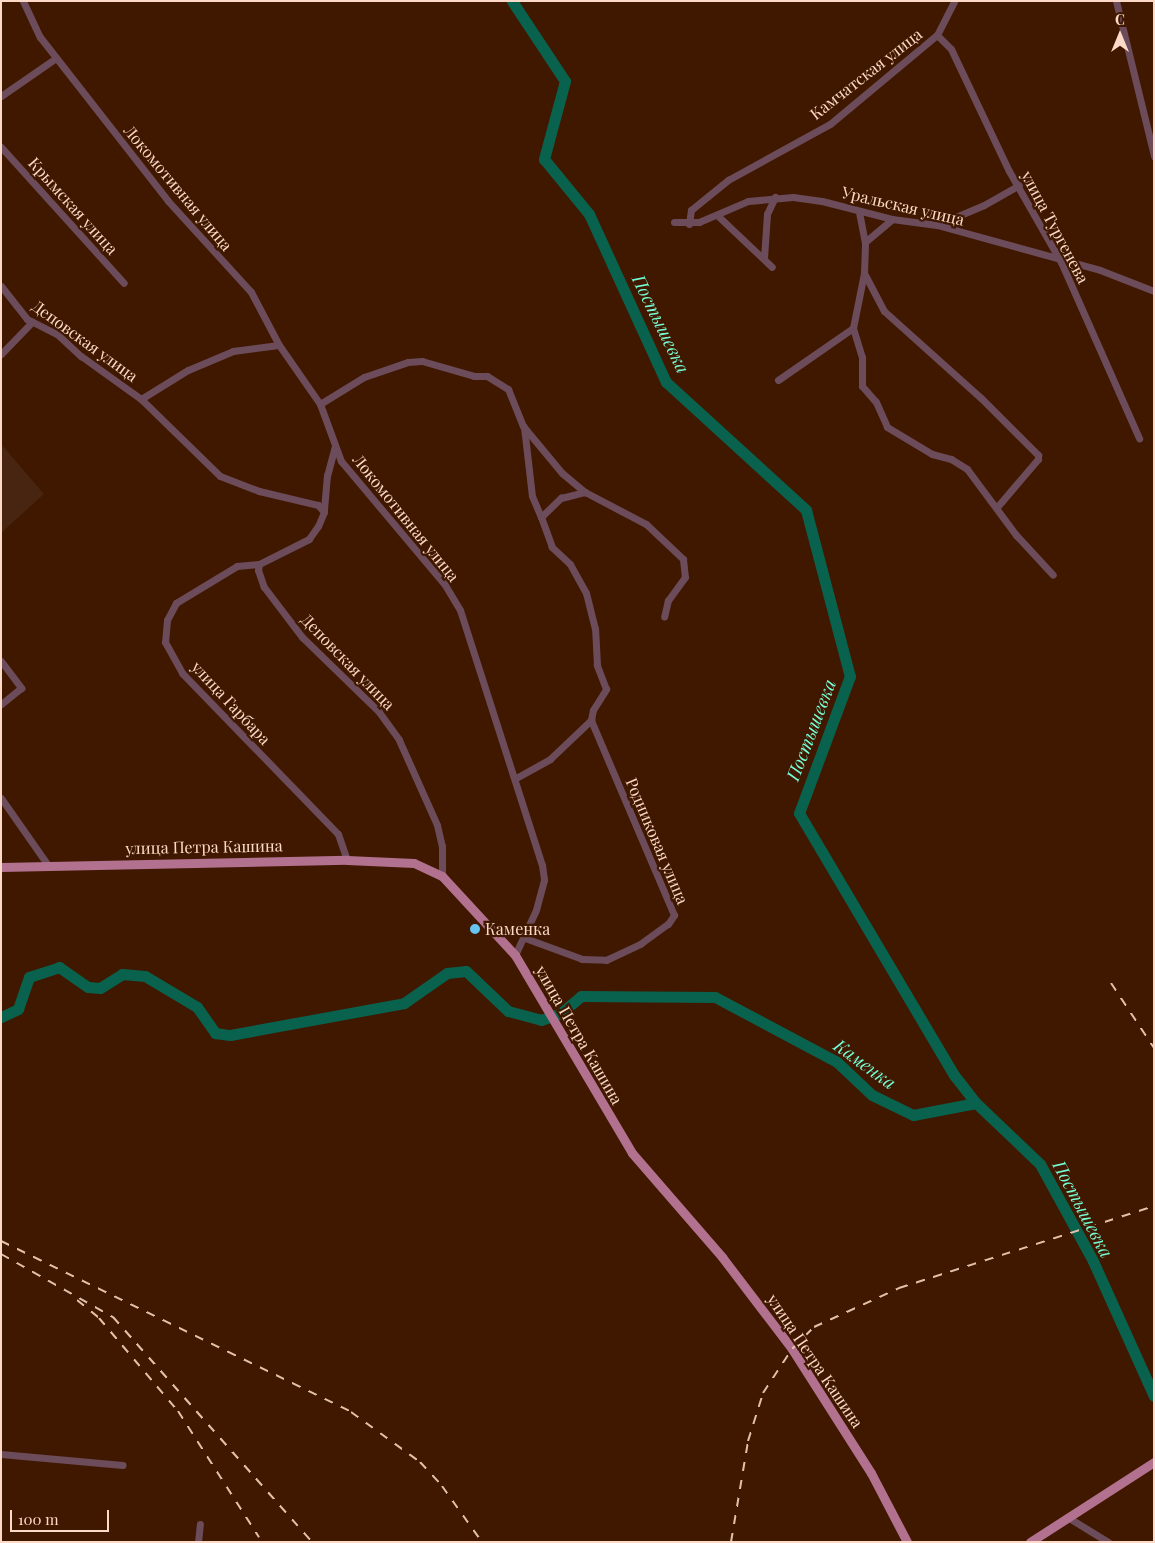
<!DOCTYPE html>
<html>
<head>
<meta charset="utf-8">
<style>
  body { margin:0 }
  #map { position:relative; width:1155px; height:1543px; overflow:hidden; background:#401800; font-family:"Playfair Display",serif }
  div>[style] { position:absolute }
  .built>* { inset:0; background:#472510 }
  .river>* { height:11px; margin:-5.5px; padding:0 5.5px; transform-origin:5.5px; border-radius:5.5px; background:#09624d }
  .minor>* { height:7px; margin:-3.5px; padding:0 3.5px; transform-origin:3.5px; border-radius:3.5px; background:#6c4c5a }
  .major>* { height:9px; margin:-4.5px; padding:0 4.5px; transform-origin:4.5px; border-radius:4.5px; background:#b1718f }
  .rail>* { height:2px; margin-top:-1px; transform-origin:0; background:repeating-linear-gradient(90deg,#e2c0ac 0 9px,transparent 0 18px) }
  .dots>* { width:14px; height:14px; translate:-50% -50%; box-sizing:border-box; border:2px solid #401800; border-radius:50% }
  span { translate:-50% -50%; white-space:nowrap; text-align:center; line-height:1.15; -webkit-text-stroke:4.5px #401800; paint-order:stroke }
  .street-label { font-size:16px; color:#fcdac7 }
  .poi-label { font-size:16px; color:#fcdac7 }
  .left { translate:0 -50%; text-align:left }
  .water-label { font-size:18px; color:#74fed5; font-style:italic }
  .frame { position:absolute; inset:0; border:2px solid #fcdac7; pointer-events:none }
  .north { position:absolute; left:1095px; top:10px; width:50px; height:50px; -webkit-text-stroke:4px #401800; paint-order:stroke; rotate:0deg; font-size:14px; font-weight:700; line-height:20px; text-align:center; color:#fcdac7 }
  .north::after { content:''; display:block; margin:auto; width:18px; height:22px; background:#fcdac7; clip-path:polygon(50% 0,100% 100%,50% 72%,0 100%) }
  .scale { position:absolute; left:10px; top:1510px; width:99px; height:22px; box-sizing:border-box; border:2px solid #fcdac7; border-top:0; padding-left:6px; font-size:15px; line-height:18px; white-space:nowrap; color:#fcdac7; -webkit-text-stroke:4px #401800; paint-order:stroke }
</style>
</head>
<body>
<div id="map">
  <div class="built">
    <i style="clip-path:polygon(1px 444px,44px 494px,1px 533px)"></i>
  </div>
  <div class="river">
    <i style="left:512px;top:1px;width:96px;rotate:56.5deg"></i>
    <i style="left:565px;top:81px;width:81px;rotate:105.1deg"></i>
    <i style="left:544px;top:159px;width:71px;rotate:50.7deg"></i>
    <i style="left:589px;top:214px;width:185px;rotate:65.4deg"></i>
    <i style="left:666px;top:382px;width:190px;rotate:42.4deg"></i>
    <i style="left:806px;top:510px;width:172px;rotate:75.2deg"></i>
    <i style="left:850px;top:676px;width:146px;rotate:110.4deg"></i>
    <i style="left:799px;top:813px;width:304px;rotate:59.4deg"></i>
    <i style="left:954px;top:1075px;width:36px;rotate:52deg"></i>
    <i style="left:976px;top:1103px;width:88px;rotate:43.6deg"></i>
    <i style="left:1040px;top:1164px;width:111px;rotate:61.3deg"></i>
    <i style="left:1093px;top:1261px;width:148px;rotate:65.7deg"></i>
    <i style="left:1px;top:1017px;width:19px;rotate:-25deg"></i>
    <i style="left:18px;top:1009px;width:34px;rotate:-71deg"></i>
    <i style="left:29px;top:977px;width:32px;rotate:-18deg"></i>
    <i style="left:59px;top:967px;width:35px;rotate:35deg"></i>
    <i style="left:88px;top:987px;width:12px;rotate:5deg"></i>
    <i style="left:100px;top:988px;width:26px;rotate:-32deg"></i>
    <i style="left:122px;top:974px;width:23px;rotate:5deg"></i>
    <i style="left:145px;top:976px;width:61px;rotate:30.8deg"></i>
    <i style="left:197px;top:1007px;width:32px;rotate:55deg"></i>
    <i style="left:215px;top:1033px;width:15px;rotate:8deg"></i>
    <i style="left:230px;top:1035px;width:177px;rotate:-10.4deg"></i>
    <i style="left:404px;top:1003px;width:52px;rotate:-34.9deg"></i>
    <i style="left:447px;top:973px;width:19px;rotate:-6deg"></i>
    <i style="left:466px;top:971px;width:58px;rotate:43.6deg"></i>
    <i style="left:508px;top:1011px;width:34px;rotate:15deg"></i>
    <i style="left:541px;top:1020px;width:21px;rotate:-19deg"></i>
    <i style="left:561px;top:1013px;width:26px;rotate:-40deg"></i>
    <i style="left:581px;top:996px;width:134px;rotate:0.4deg"></i>
    <i style="left:715px;top:997px;width:138px;rotate:28deg"></i>
    <i style="left:837px;top:1062px;width:48px;rotate:43.3deg"></i>
    <i style="left:872px;top:1095px;width:46px;rotate:26deg"></i>
    <i style="left:913px;top:1115px;width:64px;rotate:-10.8deg"></i>
  </div>
  <div class="minor">
    <i style="left:23px;top:1px;width:40px;rotate:65deg"></i>
    <i style="left:40px;top:37px;width:208px;rotate:52deg"></i>
    <i style="left:168px;top:201px;width:123px;rotate:47.6deg"></i>
    <i style="left:251px;top:292px;width:60px;rotate:62.2deg"></i>
    <i style="left:279px;top:345px;width:72px;rotate:55.2deg"></i>
    <i style="left:320px;top:404px;width:61px;rotate:69.8deg"></i>
    <i style="left:341px;top:461px;width:162px;rotate:50deg"></i>
    <i style="left:445px;top:585px;width:29px;rotate:59deg"></i>
    <i style="left:460px;top:610px;width:268px;rotate:72.2deg"></i>
    <i style="left:542px;top:865px;width:15px;rotate:82deg"></i>
    <i style="left:544px;top:880px;width:31px;rotate:105deg"></i>
    <i style="left:536px;top:910px;width:50px;rotate:115deg"></i>
    <i style="left:1116px;top:1px;width:160px;rotate:76.2deg"></i>
    <i style="left:937px;top:35px;width:20px;rotate:45deg"></i>
    <i style="left:951px;top:49px;width:135px;rotate:64.6deg"></i>
    <i style="left:1009px;top:171px;width:105px;rotate:60.3deg"></i>
    <i style="left:1061px;top:262px;width:193px;rotate:66.1deg"></i>
    <i style="left:1px;top:96px;width:67px;rotate:-34.6deg"></i>
    <i style="left:1px;top:147px;width:183px;rotate:47.9deg"></i>
    <i style="left:859px;top:212px;width:31px;rotate:79deg"></i>
    <i style="left:718px;top:216px;width:74px;rotate:43.4deg"></i>
    <i style="left:674px;top:222px;width:25px"></i>
    <i style="left:699px;top:222px;width:53px;rotate:-23.2deg"></i>
    <i style="left:748px;top:201px;width:45px;rotate:-5.1deg"></i>
    <i style="left:793px;top:197px;width:29px;rotate:8deg"></i>
    <i style="left:822px;top:201px;width:72px;rotate:14.4deg"></i>
    <i style="left:892px;top:219px;width:45px;rotate:7.6deg"></i>
    <i style="left:937px;top:225px;width:169px;rotate:15.4deg"></i>
    <i style="left:1100px;top:270px;width:58px;rotate:21.3deg"></i>
    <i style="left:689px;top:224px;width:14px;rotate:-82deg"></i>
    <i style="left:691px;top:210px;width:48px;rotate:-39deg"></i>
    <i style="left:728px;top:180px;width:116px;rotate:-28.8deg"></i>
    <i style="left:830px;top:124px;width:139px;rotate:-39.8deg"></i>
    <i style="left:937px;top:35px;width:38px;rotate:-63deg"></i>
    <i style="left:937px;top:225px;width:51px;rotate:-23.1deg"></i>
    <i style="left:984px;top:205px;width:40px;rotate:-29.7deg"></i>
    <i style="left:764px;top:258px;width:44px;rotate:-86.1deg"></i>
    <i style="left:767px;top:214px;width:19px;rotate:-65deg"></i>
    <i style="left:864px;top:273px;width:43px;rotate:62.2deg"></i>
    <i style="left:884px;top:311px;width:130px;rotate:41.9deg"></i>
    <i style="left:981px;top:398px;width:81px;rotate:45deg"></i>
    <i style="left:1038px;top:455px;width:4px;rotate:90deg"></i>
    <i style="left:1038px;top:459px;width:63px;rotate:130.5deg"></i>
    <i style="left:1px;top:286px;width:42px;rotate:51.8deg"></i>
    <i style="left:27px;top:319px;width:34px;rotate:27deg"></i>
    <i style="left:57px;top:334px;width:33px;rotate:43deg"></i>
    <i style="left:81px;top:356px;width:74px;rotate:35.6deg"></i>
    <i style="left:141px;top:399px;width:110px;rotate:44.3deg"></i>
    <i style="left:220px;top:476px;width:42px;rotate:21deg"></i>
    <i style="left:259px;top:491px;width:61px;rotate:13.3deg"></i>
    <i style="left:318px;top:505px;width:9px;rotate:49deg"></i>
    <i style="left:853px;top:328px;width:30px;rotate:73deg"></i>
    <i style="left:862px;top:357px;width:29px;rotate:90deg"></i>
    <i style="left:862px;top:386px;width:21px;rotate:49deg"></i>
    <i style="left:876px;top:402px;width:27px;rotate:66deg"></i>
    <i style="left:887px;top:427px;width:52px;rotate:31deg"></i>
    <i style="left:932px;top:454px;width:20px;rotate:15deg"></i>
    <i style="left:951px;top:459px;width:19px;rotate:32deg"></i>
    <i style="left:967px;top:469px;width:82px;rotate:53.4deg"></i>
    <i style="left:1016px;top:535px;width:54px;rotate:47.2deg"></i>
    <i style="left:1px;top:354px;width:45px;rotate:-45.9deg"></i>
    <i style="left:778px;top:380px;width:91px;rotate:-34.7deg"></i>
    <i style="left:853px;top:328px;width:56px;rotate:-78.7deg"></i>
    <i style="left:864px;top:273px;width:31px;rotate:-88deg"></i>
    <i style="left:865px;top:242px;width:35px;rotate:-40deg"></i>
    <i style="left:141px;top:399px;width:55px;rotate:-31.7deg"></i>
    <i style="left:188px;top:370px;width:49px;rotate:-22.9deg"></i>
    <i style="left:233px;top:351px;width:46px;rotate:-7.4deg"></i>
    <i style="left:320px;top:404px;width:52px;rotate:-31.5deg"></i>
    <i style="left:364px;top:377px;width:46px;rotate:-18.8deg"></i>
    <i style="left:408px;top:362px;width:14px;rotate:-4deg"></i>
    <i style="left:422px;top:361px;width:54px;rotate:16.1deg"></i>
    <i style="left:474px;top:376px;width:13px"></i>
    <i style="left:487px;top:376px;width:25px;rotate:32deg"></i>
    <i style="left:508px;top:389px;width:40px;rotate:68deg"></i>
    <i style="left:523px;top:426px;width:61px;rotate:50.3deg"></i>
    <i style="left:562px;top:473px;width:30px;rotate:40deg"></i>
    <i style="left:585px;top:492px;width:69px;rotate:27.7deg"></i>
    <i style="left:646px;top:524px;width:51px;rotate:43.4deg"></i>
    <i style="left:683px;top:559px;width:18px;rotate:84deg"></i>
    <i style="left:685px;top:577px;width:29px;rotate:126deg"></i>
    <i style="left:668px;top:600px;width:17px;rotate:103deg"></i>
    <i style="left:524px;top:427px;width:69px;rotate:83.4deg"></i>
    <i style="left:532px;top:496px;width:23px;rotate:67deg"></i>
    <i style="left:335px;top:446px;width:30px;rotate:105deg"></i>
    <i style="left:327px;top:475px;width:37px;rotate:95deg"></i>
    <i style="left:324px;top:512px;width:15px;rotate:113deg"></i>
    <i style="left:318px;top:526px;width:16px;rotate:125deg"></i>
    <i style="left:309px;top:539px;width:56px;rotate:153.4deg"></i>
    <i style="left:259px;top:564px;width:6px;rotate:99deg"></i>
    <i style="left:258px;top:570px;width:18px;rotate:71deg"></i>
    <i style="left:264px;top:587px;width:63px;rotate:52.8deg"></i>
    <i style="left:302px;top:637px;width:107px;rotate:44.2deg"></i>
    <i style="left:379px;top:712px;width:34px;rotate:54deg"></i>
    <i style="left:399px;top:740px;width:93px;rotate:65.9deg"></i>
    <i style="left:437px;top:825px;width:22px;rotate:77deg"></i>
    <i style="left:442px;top:846px;width:30px;rotate:90deg"></i>
    <i style="left:259px;top:564px;width:22px;rotate:175deg"></i>
    <i style="left:237px;top:566px;width:71px;rotate:148.8deg"></i>
    <i style="left:176px;top:603px;width:19px;rotate:118deg"></i>
    <i style="left:167px;top:620px;width:22px;rotate:95deg"></i>
    <i style="left:165px;top:642px;width:35px;rotate:61deg"></i>
    <i style="left:182px;top:673px;width:224px;rotate:45.9deg"></i>
    <i style="left:338px;top:834px;width:28px;rotate:71deg"></i>
    <i style="left:1px;top:661px;width:34px;rotate:53deg"></i>
    <i style="left:21px;top:688px;width:26px;rotate:141deg"></i>
    <i style="left:516px;top:778px;width:39px;rotate:-29deg"></i>
    <i style="left:550px;top:759px;width:57px;rotate:-43.6deg"></i>
    <i style="left:1px;top:798px;width:80px;rotate:55.1deg"></i>
    <i style="left:525px;top:938px;width:61px;rotate:20.2deg"></i>
    <i style="left:582px;top:959px;width:24px;rotate:2deg"></i>
    <i style="left:606px;top:960px;width:38px;rotate:-25deg"></i>
    <i style="left:640px;top:944px;width:34px;rotate:-36deg"></i>
    <i style="left:668px;top:924px;width:11px;rotate:-56deg"></i>
    <i style="left:674px;top:915px;width:212px;rotate:-113.1deg"></i>
    <i style="left:591px;top:720px;width:10px;rotate:-79deg"></i>
    <i style="left:593px;top:710px;width:25px;rotate:-58deg"></i>
    <i style="left:606px;top:689px;width:26px;rotate:-111deg"></i>
    <i style="left:597px;top:665px;width:36px;rotate:-93deg"></i>
    <i style="left:595px;top:629px;width:37px;rotate:-104deg"></i>
    <i style="left:586px;top:593px;width:33px;rotate:-119deg"></i>
    <i style="left:570px;top:564px;width:25px;rotate:-137deg"></i>
    <i style="left:552px;top:547px;width:32px;rotate:-110deg"></i>
    <i style="left:541px;top:517px;width:28px;rotate:-44deg"></i>
    <i style="left:561px;top:498px;width:25px;rotate:-14deg"></i>
    <i style="left:1px;top:1454px;width:122px;rotate:5.2deg"></i>
    <i style="left:1069px;top:1518px;width:46px;rotate:31.6deg"></i>
    <i style="left:198px;top:1542px;width:18px;rotate:-84deg"></i>
  </div>
  <div class="major">
    <i style="left:1px;top:867px;width:346px;rotate:-1.2deg"></i>
    <i style="left:347px;top:860px;width:67px;rotate:2.6deg"></i>
    <i style="left:414px;top:863px;width:31px;rotate:25deg"></i>
    <i style="left:442px;top:876px;width:108px;rotate:47.3deg"></i>
    <i style="left:515px;top:955px;width:230px;rotate:59.4deg"></i>
    <i style="left:632px;top:1153px;width:138px;rotate:49.1deg"></i>
    <i style="left:722px;top:1257px;width:116px;rotate:52.7deg"></i>
    <i style="left:792px;top:1349px;width:147px;rotate:57.5deg"></i>
    <i style="left:871px;top:1473px;width:78px;rotate:62.4deg"></i>
    <i style="left:1030px;top:1542px;width:148px;rotate:-32.8deg"></i>
  </div>
  <div class="rail">
    <i style="left:1111px;top:983px;width:78px;rotate:56.5deg"></i>
    <i style="left:1px;top:1241px;width:390px;rotate:26deg"></i>
    <i style="left:351px;top:1412px;width:85px;rotate:35.9deg"></i>
    <i style="left:420px;top:1462px;width:33px;rotate:47deg"></i>
    <i style="left:442px;top:1486px;width:69px;rotate:54.5deg"></i>
    <i style="left:1px;top:1254px;width:129px;rotate:29.4deg"></i>
    <i style="left:113px;top:1317px;width:300px;rotate:48.5deg"></i>
    <i style="left:77px;top:1300px;width:28px;rotate:39deg"></i>
    <i style="left:99px;top:1318px;width:122px;rotate:49.7deg"></i>
    <i style="left:178px;top:1411px;width:150px;rotate:57.3deg"></i>
    <i style="left:731px;top:1542px;width:102px;rotate:-80.4deg"></i>
    <i style="left:748px;top:1441px;width:50px;rotate:-72.6deg"></i>
    <i style="left:763px;top:1393px;width:53px;rotate:-56.6deg"></i>
    <i style="left:792px;top:1349px;width:31px;rotate:-45deg"></i>
    <i style="left:814px;top:1327px;width:94px;rotate:-24.6deg"></i>
    <i style="left:899px;top:1288px;width:268px;rotate:-17.8deg"></i>
  </div>
  <div class="dots">
    <i style="left:475px;top:929px;background:#67c4f0"></i>
  </div>
  <div class="street-label">
    <span style="left:866px;top:74px;rotate:-38deg">Камчатская улица</span>
    <span style="left:178px;top:188px;rotate:50deg">Локомотивная улица</span>
    <span style="left:73px;top:206px;rotate:48deg">Крымская улица</span>
    <span style="left:903px;top:206px;rotate:13deg">Уральская улица</span>
    <span style="left:1055px;top:227px;rotate:62deg">улица Тургенева</span>
    <span style="left:85px;top:341px;rotate:36deg">Деповская улица</span>
    <span style="left:406px;top:518px;rotate:51deg">Локомотивная улица</span>
    <span style="left:348px;top:662px;rotate:46deg">Деповская улица</span>
    <span style="left:231px;top:703px;rotate:47deg">улица Гарбара</span>
    <span style="left:657px;top:841px;rotate:67deg">Родниковая улица</span>
    <span style="left:204px;top:847px;rotate:-1deg">улица Петра Кашина</span>
    <span style="left:579px;top:1035px;rotate:60deg">улица Петра Кашина</span>
    <span style="left:815px;top:1361px;rotate:56deg">улица Петра Кашина</span>
  </div>
  <div class="poi-label">
    <span class="left" style="left:485px;top:929px">Каменка</span>
  </div>
  <div class="water-label">
    <span style="left:661px;top:324px;rotate:64deg">Постышевка</span>
    <span style="left:811px;top:730px;rotate:-69deg">Постышевка</span>
    <span style="left:865px;top:1064px;rotate:36deg">Каменка</span>
    <span style="left:1083px;top:1209px;rotate:62deg">Постышевка</span>
  </div>
  <div class="frame"></div>
  <div class="north">С</div>
  <div class="scale">100 m</div>
</div>
</body>
</html>
